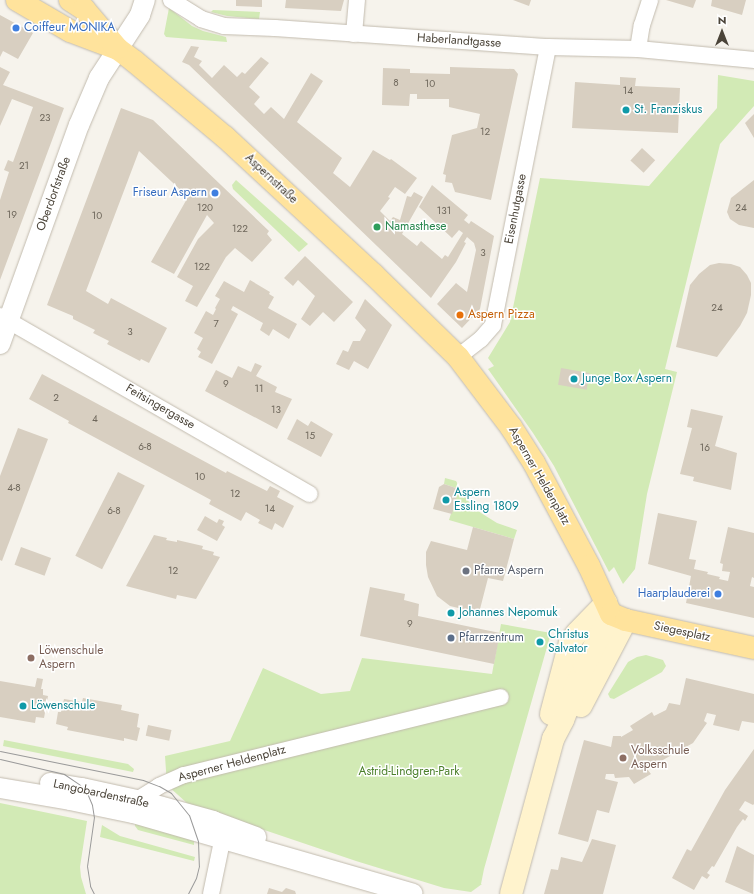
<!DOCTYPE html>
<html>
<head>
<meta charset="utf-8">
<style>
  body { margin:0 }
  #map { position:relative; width:754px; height:894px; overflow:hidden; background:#f6f3ec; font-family:Jost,sans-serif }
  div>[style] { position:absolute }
  .green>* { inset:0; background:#d2eab5 }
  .building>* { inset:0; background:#d8cfc1; transform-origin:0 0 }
  .roads { filter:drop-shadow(0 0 1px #c2bbae) drop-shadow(0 0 1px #c2bbae) }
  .minor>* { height:16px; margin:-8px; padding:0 8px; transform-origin:8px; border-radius:8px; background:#fff }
  .tertiary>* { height:20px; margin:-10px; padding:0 10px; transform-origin:10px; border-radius:10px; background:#fff }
  .secondary>* { height:22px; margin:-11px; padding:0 11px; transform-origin:11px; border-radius:11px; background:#fff3cd }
  .primary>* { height:22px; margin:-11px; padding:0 11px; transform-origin:11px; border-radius:11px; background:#ffe39c }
  .tram>* { height:1px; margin:-0.5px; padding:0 0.5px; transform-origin:0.5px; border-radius:0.5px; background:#9a9a9a }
  .dots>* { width:11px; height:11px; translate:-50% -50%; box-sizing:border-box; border:2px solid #fff; border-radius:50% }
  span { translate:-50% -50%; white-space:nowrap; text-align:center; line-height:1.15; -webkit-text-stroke:3px #fff; paint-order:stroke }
  .number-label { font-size:10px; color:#6e675b }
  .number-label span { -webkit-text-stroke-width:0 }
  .shop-label { font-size:12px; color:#366cbe }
  .left { translate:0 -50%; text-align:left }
  .right { translate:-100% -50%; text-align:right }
  .street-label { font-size:12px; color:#4b4439 }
  .culture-label { font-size:12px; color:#0d838f }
  .leisure-label { font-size:12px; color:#27864d }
  .food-label { font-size:12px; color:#c56008 }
  .worship-label { font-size:12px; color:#5b616d }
  .service-label { font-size:12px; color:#4e5e75 }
  .education-label { font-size:12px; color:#785e54 }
  .park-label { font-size:12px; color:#4a7f2a }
  .north { position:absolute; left:702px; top:12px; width:40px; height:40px; -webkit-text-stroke:3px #fff; paint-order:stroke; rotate:0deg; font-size:11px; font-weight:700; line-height:16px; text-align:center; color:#4b4439 }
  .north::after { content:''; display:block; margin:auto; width:14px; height:18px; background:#4b4439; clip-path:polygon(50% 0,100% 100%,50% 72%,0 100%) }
</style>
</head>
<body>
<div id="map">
  <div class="green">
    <i style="clip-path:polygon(169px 8px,192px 26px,203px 31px,226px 37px,227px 42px,166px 37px,164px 34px)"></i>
    <i style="clip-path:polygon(213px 10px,260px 12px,259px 19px,227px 16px,211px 12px)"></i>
    <i style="clip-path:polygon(718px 75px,754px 81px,754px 106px,720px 144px,665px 369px,677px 372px,647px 494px,635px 569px,623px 584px,614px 567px,609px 572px,554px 466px,533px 433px,488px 369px,494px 366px,488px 358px,510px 322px,540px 178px,649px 186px,717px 108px)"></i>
    <i style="clip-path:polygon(236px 180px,308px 244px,299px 252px,233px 189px,232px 185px)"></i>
    <i style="clip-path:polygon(445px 478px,456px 481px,467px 500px,481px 513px,497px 523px,517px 530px,514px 539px,449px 520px,458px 491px,456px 488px,444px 484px)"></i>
    <i style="clip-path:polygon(501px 624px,551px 633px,484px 869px,481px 884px,482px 884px,471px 892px,444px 888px,356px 861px,188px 804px,167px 785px,165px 756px,230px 741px,263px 668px,321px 694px,350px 691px,362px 658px,492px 674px)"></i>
    <i style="clip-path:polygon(646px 655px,663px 660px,666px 666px,662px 672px,614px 699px,610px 698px,608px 694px,628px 662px,637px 657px)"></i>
    <i style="clip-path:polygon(4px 740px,128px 764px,134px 769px,133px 772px,3px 746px)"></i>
    <i style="clip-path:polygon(0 803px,87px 821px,80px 867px,81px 877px,86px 894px,0 894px)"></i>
    <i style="clip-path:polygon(135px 823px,194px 838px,194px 845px,138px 830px,135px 826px)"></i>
    <i style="clip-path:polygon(102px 825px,120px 836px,195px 857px,194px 861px,100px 837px)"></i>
  </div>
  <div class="building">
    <i style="clip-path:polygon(236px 0,262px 0,262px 7px,236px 6px)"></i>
    <i style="clip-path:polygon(286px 0,344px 0,341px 11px,285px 8px)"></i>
    <i style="clip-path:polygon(513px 0,531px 0,529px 6px)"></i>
    <i style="clip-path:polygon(666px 0,696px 0,693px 8px)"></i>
    <i style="clip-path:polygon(712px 0,746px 0,742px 15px,711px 6px)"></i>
    <i style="clip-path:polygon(0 15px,33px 33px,18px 59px,3px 51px,0 57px)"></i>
    <i style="clip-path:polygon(191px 46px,199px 47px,194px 57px,202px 61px,199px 65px,212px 78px,224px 65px,237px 77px,242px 72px,245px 74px,261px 57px,269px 63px,249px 87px,260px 97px,254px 104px,264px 114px,271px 107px,284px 119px,311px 73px,323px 81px,297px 122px,342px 158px,333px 173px,350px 187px,373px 150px,390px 160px,391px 159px,417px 178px,405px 194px,395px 187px,388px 197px,390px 198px,380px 211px,390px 221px,393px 217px,400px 220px,407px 196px,411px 197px,414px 192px,423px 197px,402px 234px,417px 246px,421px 241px,442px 259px,445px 255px,448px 257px,463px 233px,459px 230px,452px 238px,419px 207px,432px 185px,468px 215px,464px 220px,469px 224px,471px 221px,494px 236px,480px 309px,462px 328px,437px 304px,456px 283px,467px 292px,476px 250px,474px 243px,467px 237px,464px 242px,466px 243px,456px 262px,431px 298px,189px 65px,182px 62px)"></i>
    <i style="clip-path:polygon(0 67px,10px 72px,3px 85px,64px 108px,0 280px,0 200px,9px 172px,4px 170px,8px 160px,13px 162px,33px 107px,12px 99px,0 126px)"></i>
    <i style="clip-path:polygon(450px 67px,514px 69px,518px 74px,491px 200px,455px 192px,452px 183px,445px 182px,446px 175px,443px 174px,452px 135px,477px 128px,480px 114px,449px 107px,449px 99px,417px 99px,417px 94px,410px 94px,409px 106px,382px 105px,383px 68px,410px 69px,410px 73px,450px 74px)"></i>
    <i style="clip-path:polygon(620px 77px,636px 78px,635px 86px,680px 88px,678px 133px,572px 128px,575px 82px,620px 85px)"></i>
    <i style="clip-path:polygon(121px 108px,153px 120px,269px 231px,267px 234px,272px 240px,252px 262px,235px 248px,226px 257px,197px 307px,185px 301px,193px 286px,177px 277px,198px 239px,214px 223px,207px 215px,174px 274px,151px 262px,188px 197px,139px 151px,86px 291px,108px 304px,111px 298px,167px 328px,149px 363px,141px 359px,140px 361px,107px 344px,109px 341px,93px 333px,95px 330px,73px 319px,73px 316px,47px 305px)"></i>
    <i style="clip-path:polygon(754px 114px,754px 138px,745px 123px)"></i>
    <i style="left:642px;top:148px;width:18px;height:17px;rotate:43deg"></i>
    <i style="clip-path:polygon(754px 180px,754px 228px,739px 225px,730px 219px,727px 212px,731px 198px)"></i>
    <i style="clip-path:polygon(305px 256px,353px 302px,334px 322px,323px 312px,310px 326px,301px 319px,315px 296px,298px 280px,293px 286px,284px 278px)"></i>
    <i style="clip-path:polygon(719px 263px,731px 264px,740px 267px,747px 275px,751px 283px,751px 295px,747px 313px,740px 326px,717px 357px,676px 347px,690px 285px,699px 274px,710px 265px)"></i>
    <i style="clip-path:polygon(250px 280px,270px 292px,269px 294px,274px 297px,268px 308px,297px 324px,289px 339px,273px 329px,269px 336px,260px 330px,263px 323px,233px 306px,231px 310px,238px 314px,212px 364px,198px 357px,201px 352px,197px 349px,203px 338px,194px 333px,206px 311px,213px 315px,216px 309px,215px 308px,220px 299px,215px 296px,224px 281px,244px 292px)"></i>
    <i style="clip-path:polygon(365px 299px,392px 325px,368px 369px,354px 361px,349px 370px,336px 364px,343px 350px,348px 352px,353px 341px,360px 341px,366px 330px,355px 318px)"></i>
    <i style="clip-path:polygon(255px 363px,262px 366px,256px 376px,277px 387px,275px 392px,292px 399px,277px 429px,205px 391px,216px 370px,232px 378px,238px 366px,251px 372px)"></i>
    <i style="left:561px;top:368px;width:29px;height:17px;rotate:10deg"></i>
    <i style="clip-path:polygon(42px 374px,226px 473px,227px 471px,267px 491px,270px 486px,280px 491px,277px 497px,294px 506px,283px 528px,275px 523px,272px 530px,258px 523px,260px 520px,246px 512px,241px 521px,209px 504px,211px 500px,68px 423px,69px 421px,29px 399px)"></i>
    <i style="clip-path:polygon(691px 409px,723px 416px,715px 446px,737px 453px,731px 490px,693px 481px,694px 477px,680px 474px,692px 428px,687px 427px)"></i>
    <i style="clip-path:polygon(297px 419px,308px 426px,311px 421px,333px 434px,321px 457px,287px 439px)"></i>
    <i style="clip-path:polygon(18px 428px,48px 439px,2px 561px,0 560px,0 476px)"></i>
    <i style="left:118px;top:472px;width:30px;height:94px;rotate:27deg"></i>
    <i style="clip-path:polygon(444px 484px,456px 488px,458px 491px,452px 514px,433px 509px,439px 487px)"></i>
    <i style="clip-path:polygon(658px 513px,697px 521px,689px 559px,696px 560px,694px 569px,708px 572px,707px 574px,720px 577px,719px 579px,728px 581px,730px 572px,722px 571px,723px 564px,720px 563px,728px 527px,754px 533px,754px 578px,752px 577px,750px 586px,754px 587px,754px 618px,686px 603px,691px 576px,648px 564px)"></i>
    <i style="clip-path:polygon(205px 516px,217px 523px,219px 519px,224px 521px,222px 525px,225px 527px,217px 541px,197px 530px)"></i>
    <i style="clip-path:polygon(473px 527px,514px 539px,503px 581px,488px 578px,479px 613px,450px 606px,437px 596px,428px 577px,426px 565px,426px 552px,431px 541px,467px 550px)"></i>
    <i style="clip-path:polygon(154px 535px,167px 538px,166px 540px,177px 542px,177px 540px,203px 546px,202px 549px,214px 552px,213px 555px,220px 557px,196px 599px,177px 595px,176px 599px,126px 586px)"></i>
    <i style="left:21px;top:547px;width:32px;height:19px;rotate:20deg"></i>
    <i style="clip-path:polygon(370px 587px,405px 594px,404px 600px,419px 604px,418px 616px,500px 633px,494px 664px,360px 636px)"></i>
    <i style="clip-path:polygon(37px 678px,43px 679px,41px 689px,43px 689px,43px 695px,48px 696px,44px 718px,36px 717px,35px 723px,0 717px,0 681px,35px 687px)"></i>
    <i style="clip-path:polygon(686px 678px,754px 694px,754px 723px,742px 721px,739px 731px,713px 725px,716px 715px,707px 713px,704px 721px,707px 723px,693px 743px,647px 769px,651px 774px,634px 784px,629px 777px,615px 778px,614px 774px,606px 774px,605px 779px,618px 782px,609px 813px,597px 810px,588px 842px,558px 834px,584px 740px,611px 747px,613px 736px,621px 736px,621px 737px,633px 730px,630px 726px,652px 712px,654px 716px,666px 710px,669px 703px,680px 705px)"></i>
    <i style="clip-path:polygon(83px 698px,122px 705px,121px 710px,139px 714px,137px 727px,140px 728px,137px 741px,124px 738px,124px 741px,67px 730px,68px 727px,56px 724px,58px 712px,61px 712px,64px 699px,82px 702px)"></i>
    <i style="left:148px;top:725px;width:24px;height:11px;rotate:12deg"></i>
    <i style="clip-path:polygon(754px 749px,754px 804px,753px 805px,745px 801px,739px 810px,748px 816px,745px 821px,743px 819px,737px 827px,714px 867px,712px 866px,707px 873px,710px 875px,707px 879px,702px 876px,694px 890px,672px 878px,687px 849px,691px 851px,725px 790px)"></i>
    <i style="clip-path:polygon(592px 839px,616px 845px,603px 894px,544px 894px,551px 869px,558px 870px,561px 857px,582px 862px)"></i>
    <i style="clip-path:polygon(737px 846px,754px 855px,753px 894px,725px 882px)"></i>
    <i style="clip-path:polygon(269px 888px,282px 892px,286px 888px,295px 891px,296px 894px,267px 894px)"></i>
  </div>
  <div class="roads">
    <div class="minor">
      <i style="left:171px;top:0;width:36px;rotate:32deg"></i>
      <i style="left:201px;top:19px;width:24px;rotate:17deg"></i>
      <i style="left:224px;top:26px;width:51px;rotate:2.2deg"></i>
      <i style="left:275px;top:28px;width:274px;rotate:4deg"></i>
      <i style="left:548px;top:47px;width:90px;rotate:1.3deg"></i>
      <i style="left:638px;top:49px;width:117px;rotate:5.4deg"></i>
      <i style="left:354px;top:34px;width:34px;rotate:-85deg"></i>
      <i style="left:638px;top:49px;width:24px;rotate:-81deg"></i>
      <i style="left:642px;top:25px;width:26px;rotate:-72deg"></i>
      <i style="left:0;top:316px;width:357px;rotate:29.9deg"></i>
      <i style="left:458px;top:357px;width:29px;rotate:-38deg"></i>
      <i style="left:481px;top:339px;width:18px;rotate:-49deg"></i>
      <i style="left:493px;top:325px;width:283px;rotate:-78.8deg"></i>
      <i style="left:134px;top:808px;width:9px;rotate:-69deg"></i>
      <i style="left:137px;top:800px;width:26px;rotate:-32deg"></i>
      <i style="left:159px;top:786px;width:27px;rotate:-24deg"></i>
      <i style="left:184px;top:775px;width:326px;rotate:-13.8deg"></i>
      <i style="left:211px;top:894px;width:68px;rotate:-78.2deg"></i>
    </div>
    <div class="tertiary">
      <i style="left:0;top:344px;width:233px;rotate:-70.2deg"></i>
      <i style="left:79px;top:125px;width:51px;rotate:-66.9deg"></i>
      <i style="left:99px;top:78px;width:75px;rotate:-56.9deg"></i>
      <i style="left:140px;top:15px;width:16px;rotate:-72deg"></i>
      <i style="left:50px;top:783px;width:32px;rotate:9deg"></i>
      <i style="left:82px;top:788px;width:56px;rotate:12.3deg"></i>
      <i style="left:137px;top:800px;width:79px;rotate:15.4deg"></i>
      <i style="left:213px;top:821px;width:46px;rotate:20.4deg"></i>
      <i style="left:0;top:788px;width:71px;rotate:9.7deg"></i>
      <i style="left:70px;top:800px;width:64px;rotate:11.7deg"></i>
      <i style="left:133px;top:813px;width:291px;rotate:16.1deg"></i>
    </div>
    <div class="secondary">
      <i style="left:581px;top:706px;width:97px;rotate:-62.4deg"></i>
      <i style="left:551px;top:714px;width:74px;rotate:-75.2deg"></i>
      <i style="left:570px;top:642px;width:11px;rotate:-52deg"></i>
      <i style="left:577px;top:633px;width:42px;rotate:-46deg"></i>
      <i style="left:511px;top:894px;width:161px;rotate:-74.8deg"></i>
      <i style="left:553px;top:739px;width:21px;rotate:-62deg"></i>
      <i style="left:563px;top:720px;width:58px;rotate:-68.7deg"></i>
      <i style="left:584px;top:666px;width:59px;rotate:-62.6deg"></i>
    </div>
    <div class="primary">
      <i style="left:17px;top:0;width:61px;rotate:30.3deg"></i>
      <i style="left:70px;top:31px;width:51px;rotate:20.6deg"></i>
      <i style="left:118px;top:49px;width:20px;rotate:37deg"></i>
      <i style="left:134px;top:61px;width:119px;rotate:39.9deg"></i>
      <i style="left:225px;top:137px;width:202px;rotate:42.8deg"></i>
      <i style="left:373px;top:274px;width:119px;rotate:44.3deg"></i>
      <i style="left:458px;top:357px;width:88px;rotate:52.9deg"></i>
      <i style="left:511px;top:427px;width:43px;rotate:57.4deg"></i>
      <i style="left:534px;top:463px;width:117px;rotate:61.9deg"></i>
      <i style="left:589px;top:566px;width:53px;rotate:65.4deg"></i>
      <i style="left:611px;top:614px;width:16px;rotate:22deg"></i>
      <i style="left:626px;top:620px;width:131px;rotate:12.3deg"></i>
      <i style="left:70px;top:0;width:17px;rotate:33deg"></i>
      <i style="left:84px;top:9px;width:51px;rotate:49.8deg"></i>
    </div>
  </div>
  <div class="tram">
    <i style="left:0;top:751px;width:146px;rotate:11.5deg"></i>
    <i style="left:143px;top:780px;width:17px;rotate:21deg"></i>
    <i style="left:159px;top:786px;width:14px;rotate:30deg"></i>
    <i style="left:171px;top:793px;width:28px;rotate:51deg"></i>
    <i style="left:189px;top:815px;width:28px;rotate:71deg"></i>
    <i style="left:198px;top:841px;width:25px;rotate:88deg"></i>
    <i style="left:199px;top:866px;width:12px;rotate:104deg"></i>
    <i style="left:196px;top:878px;width:18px;rotate:117deg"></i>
    <i style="left:0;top:759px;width:66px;rotate:13.2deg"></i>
    <i style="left:64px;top:774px;width:18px;rotate:34deg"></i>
    <i style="left:79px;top:784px;width:12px;rotate:48deg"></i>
    <i style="left:87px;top:793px;width:13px;rotate:67deg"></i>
    <i style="left:92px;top:805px;width:12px;rotate:81deg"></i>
    <i style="left:94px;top:817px;width:49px;rotate:98.1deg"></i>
    <i style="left:87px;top:866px;width:20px;rotate:81deg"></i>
    <i style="left:90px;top:886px;width:9px;rotate:63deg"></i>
  </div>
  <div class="dots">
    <i style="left:16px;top:28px;background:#3f7fe0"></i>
    <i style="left:626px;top:110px;background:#0f9aa8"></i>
    <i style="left:215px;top:193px;background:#3f7fe0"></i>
    <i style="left:377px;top:227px;background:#2e9e5b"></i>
    <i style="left:460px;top:315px;background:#e8710a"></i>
    <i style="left:574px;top:379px;background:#0f9aa8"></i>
    <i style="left:446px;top:500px;background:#0f9aa8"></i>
    <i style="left:466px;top:571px;background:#6b7280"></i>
    <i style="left:718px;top:594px;background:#3f7fe0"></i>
    <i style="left:451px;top:613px;background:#0f9aa8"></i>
    <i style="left:451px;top:638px;background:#5c6f8a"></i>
    <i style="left:540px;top:642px;background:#0f9aa8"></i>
    <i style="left:31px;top:658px;background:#8d6e63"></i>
    <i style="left:23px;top:706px;background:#0f9aa8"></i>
    <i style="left:623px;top:758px;background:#8d6e63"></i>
  </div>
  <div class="number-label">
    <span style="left:396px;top:83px">8</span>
    <span style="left:430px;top:84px">10</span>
    <span style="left:628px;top:91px">14</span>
    <span style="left:45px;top:118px">23</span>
    <span style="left:485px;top:132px">12</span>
    <span style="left:24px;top:166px">21</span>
    <span style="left:205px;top:208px">120</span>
    <span style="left:741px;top:208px">24</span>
    <span style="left:444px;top:211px">131</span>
    <span style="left:12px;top:215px">19</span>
    <span style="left:97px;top:216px">10</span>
    <span style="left:240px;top:229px">122</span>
    <span style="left:483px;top:253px">3</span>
    <span style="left:202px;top:267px">122</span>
    <span style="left:717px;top:308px">24</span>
    <span style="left:216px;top:324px">7</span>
    <span style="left:130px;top:332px">3</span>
    <span style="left:226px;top:384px">9</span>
    <span style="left:259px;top:389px">11</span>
    <span style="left:56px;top:398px">2</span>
    <span style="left:276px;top:410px">13</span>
    <span style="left:95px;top:419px">4</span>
    <span style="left:310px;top:436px">15</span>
    <span style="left:145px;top:447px">6-8</span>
    <span style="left:705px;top:448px">16</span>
    <span style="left:200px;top:477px">10</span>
    <span style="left:14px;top:488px">4-8</span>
    <span style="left:235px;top:494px">12</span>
    <span style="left:270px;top:509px">14</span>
    <span style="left:114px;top:511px">6-8</span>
    <span style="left:173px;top:571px">12</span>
    <span style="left:410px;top:624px">9</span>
  </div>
  <div class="shop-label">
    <span class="left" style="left:24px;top:28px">Coiffeur MONIKA</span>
    <span class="right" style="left:207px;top:193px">Friseur Aspern</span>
    <span class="right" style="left:710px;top:594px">Haarplauderei</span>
  </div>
  <div class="street-label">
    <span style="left:459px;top:41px;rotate:4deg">Haberlandtgasse</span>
    <span style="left:271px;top:179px;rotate:43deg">Aspernstraße</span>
    <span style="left:54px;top:194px;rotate:-70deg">Oberdorfstraße</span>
    <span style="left:516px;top:209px;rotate:-79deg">Eisenhutgasse</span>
    <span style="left:160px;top:407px;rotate:30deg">Feitsingergasse</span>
    <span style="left:539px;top:476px;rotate:60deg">Asperner Heldenplatz</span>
    <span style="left:682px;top:632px;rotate:12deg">Siegesplatz</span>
    <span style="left:232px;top:764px;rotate:-15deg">Asperner Heldenplatz</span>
    <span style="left:101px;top:794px;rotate:12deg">Langobardenstraße</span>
  </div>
  <div class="culture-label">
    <span class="left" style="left:634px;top:110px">St. Franziskus</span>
    <span class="left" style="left:582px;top:379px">Junge Box Aspern</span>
    <span class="left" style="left:454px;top:500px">Aspern<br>Essling 1809</span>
    <span class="left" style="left:459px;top:613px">Johannes Nepomuk</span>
    <span class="left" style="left:548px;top:642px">Christus<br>Salvator</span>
    <span class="left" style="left:31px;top:706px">Löwenschule</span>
  </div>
  <div class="leisure-label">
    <span class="left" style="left:385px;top:227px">Namasthese</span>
  </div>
  <div class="food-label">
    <span class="left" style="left:468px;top:315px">Aspern Pizza</span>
  </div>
  <div class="worship-label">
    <span class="left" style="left:474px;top:571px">Pfarre Aspern</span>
  </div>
  <div class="service-label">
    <span class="left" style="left:459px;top:638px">Pfarrzentrum</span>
  </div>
  <div class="education-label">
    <span class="left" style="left:39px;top:658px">Löwenschule<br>Aspern</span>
    <span class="left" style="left:631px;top:758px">Volksschule<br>Aspern</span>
  </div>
  <div class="park-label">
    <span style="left:409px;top:772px">Astrid-Lindgren-Park</span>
  </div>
  <div class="north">N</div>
</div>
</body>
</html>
